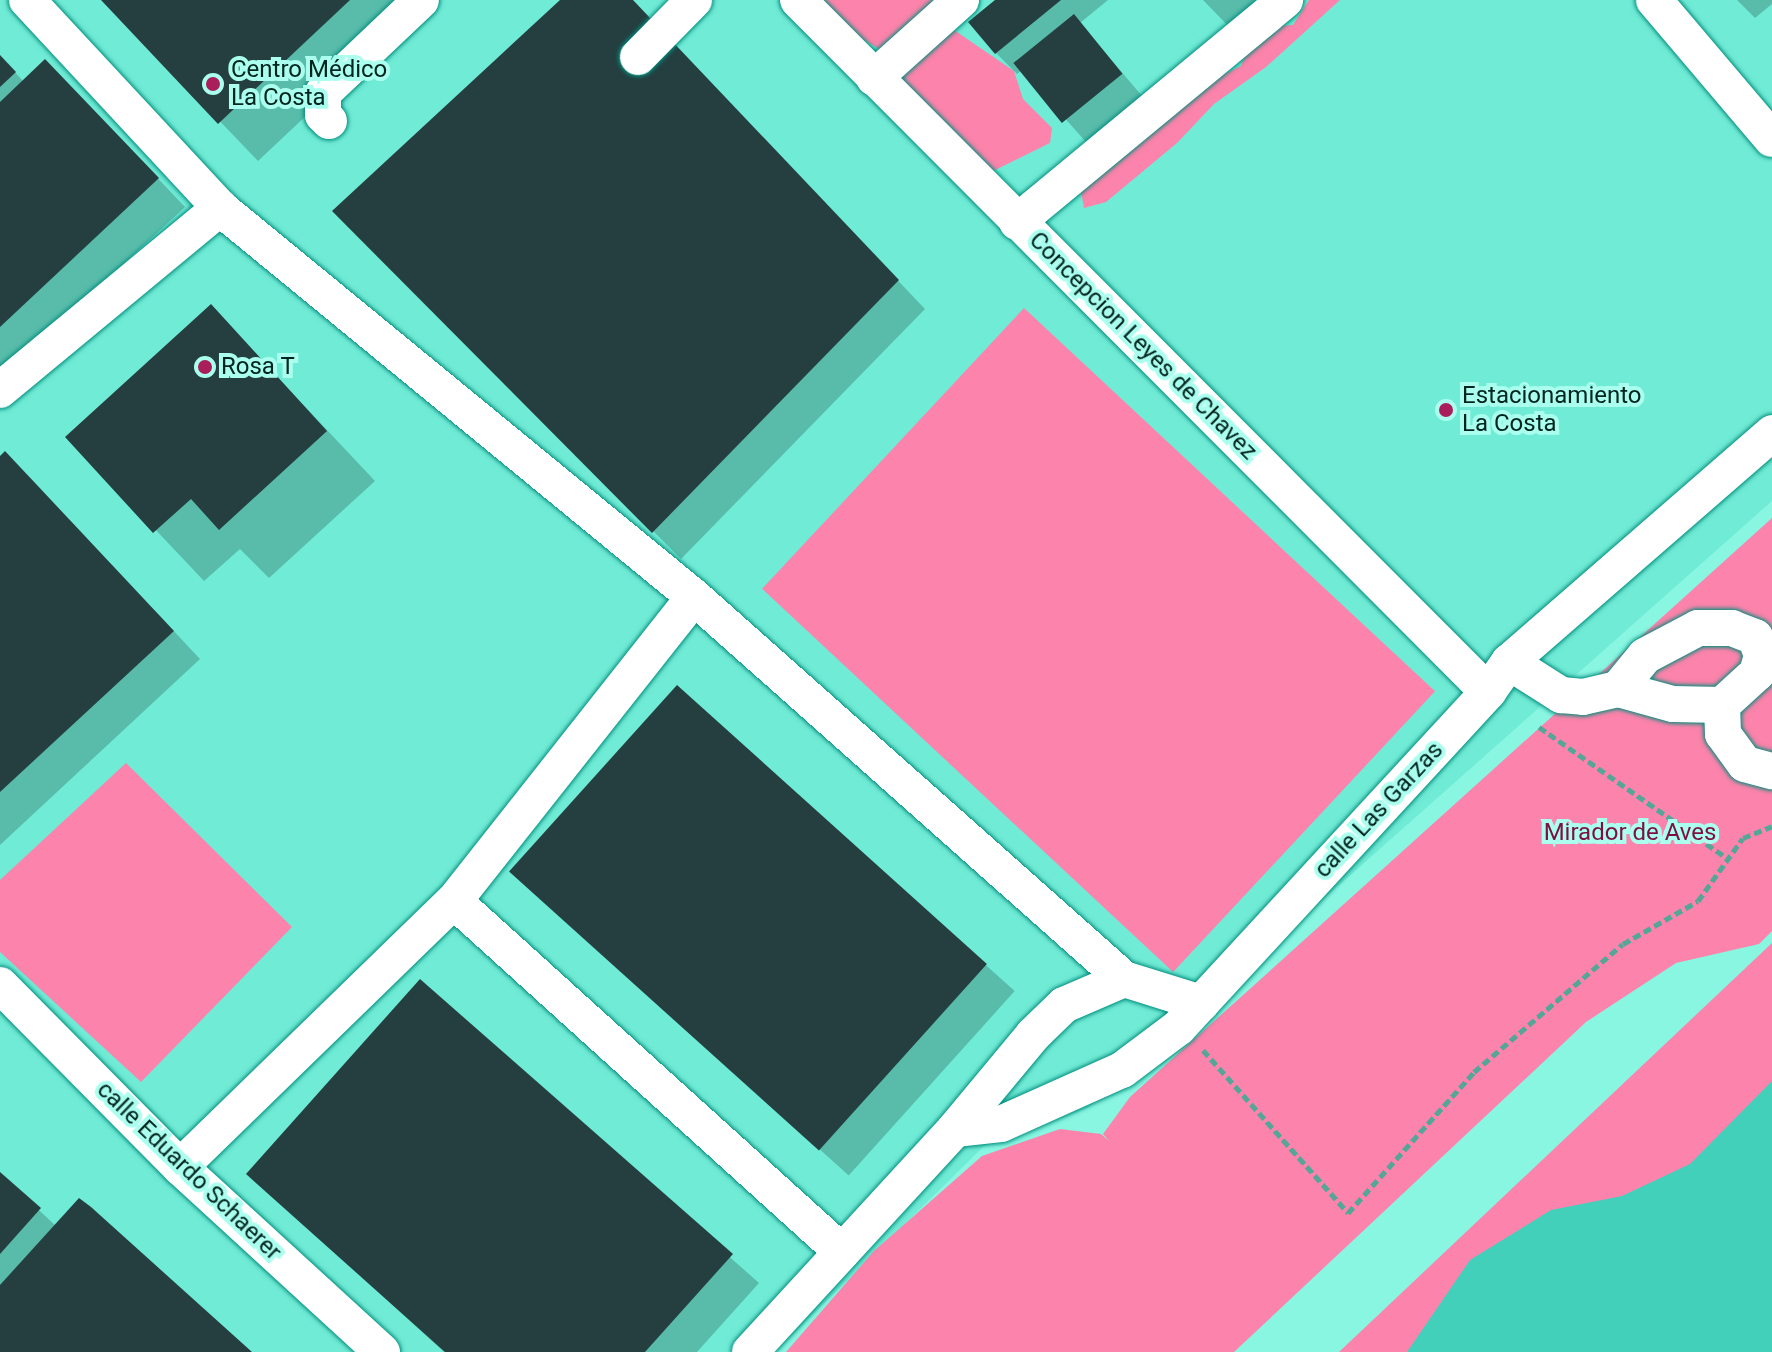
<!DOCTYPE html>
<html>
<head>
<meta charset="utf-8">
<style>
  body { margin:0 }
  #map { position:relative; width:1772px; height:1352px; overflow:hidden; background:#89f6e2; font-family:Roboto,sans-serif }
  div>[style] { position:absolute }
  .built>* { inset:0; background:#70ebd6 }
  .green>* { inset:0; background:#fc83ab; transform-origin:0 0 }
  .water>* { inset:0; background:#43d0ba }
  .shadow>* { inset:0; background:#0003; transform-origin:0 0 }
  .building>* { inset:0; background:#253e40; transform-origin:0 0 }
  .path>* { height:5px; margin-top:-2.5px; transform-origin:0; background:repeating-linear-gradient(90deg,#55a697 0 8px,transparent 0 12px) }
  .roads { filter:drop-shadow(0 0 2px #008e7d) drop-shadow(0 0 2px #008e7d) }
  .minor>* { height:36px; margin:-18px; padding:0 18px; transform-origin:18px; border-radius:18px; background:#fff }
  .dots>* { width:22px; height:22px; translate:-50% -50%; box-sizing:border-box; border:4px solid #abffee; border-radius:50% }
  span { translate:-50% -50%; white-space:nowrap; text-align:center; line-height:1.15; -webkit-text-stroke:8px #abffee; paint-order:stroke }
  .poi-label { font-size:24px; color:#00241f }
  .left { translate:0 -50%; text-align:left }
  .street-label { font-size:24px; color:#00241f }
  .park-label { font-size:24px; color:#7d0f41 }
</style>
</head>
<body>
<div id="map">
  <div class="built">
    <i style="clip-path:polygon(0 0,1772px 0,1772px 501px,1088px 1108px,983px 1147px,775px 1352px,0 1352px)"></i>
  </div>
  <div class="green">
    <i style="clip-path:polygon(813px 0,945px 0,954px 30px,1014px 71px,1023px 99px,1052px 128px,1050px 143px,993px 171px,938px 142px,884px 52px,844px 28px)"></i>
    <i style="clip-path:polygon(1309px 0,1340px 0,1266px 67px,1214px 104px,1177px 143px,1106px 202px,1084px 208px,1081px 191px,1202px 85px,1241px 66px,1249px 45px,1272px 26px,1293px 25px)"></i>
    <i style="left:1024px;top:308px;width:562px;height:384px;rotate:43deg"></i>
    <i style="clip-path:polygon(1772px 518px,1772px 931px,1759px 944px,1676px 963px,1586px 1022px,1234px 1352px,786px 1352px,874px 1251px,982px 1156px,1060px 1129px,1101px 1134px,1109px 1141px,1103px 1134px,1130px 1097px)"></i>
    <i style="clip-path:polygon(126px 763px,292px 927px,141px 1082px,0 952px,0 880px)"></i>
    <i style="clip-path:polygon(1772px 943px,1772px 1352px,1339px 1352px)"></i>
  </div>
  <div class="water">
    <i style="clip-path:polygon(1772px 1081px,1772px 1352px,1407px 1352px,1470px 1260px,1551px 1210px,1622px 1196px,1690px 1164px)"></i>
  </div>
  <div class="shadow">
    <i style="clip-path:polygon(104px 0,429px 0,258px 161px)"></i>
    <i style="clip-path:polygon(563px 0,631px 0,925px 309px,681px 559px,335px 211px)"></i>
    <i style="clip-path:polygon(998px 0,1108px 0,1080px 23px,1142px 96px,1086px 142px,1022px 70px,1017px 74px,996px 53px)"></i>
    <i style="clip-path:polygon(1203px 0,1274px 0,1234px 32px)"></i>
    <i style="clip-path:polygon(1737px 0,1772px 0,1772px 4px,1755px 18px)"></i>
    <i style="clip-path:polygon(0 56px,24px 82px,73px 89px,185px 207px,0 378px)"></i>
    <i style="clip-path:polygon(211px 307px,375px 481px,269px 578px,240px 549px,204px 581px,68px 437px)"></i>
    <i style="clip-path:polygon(0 459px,33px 481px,200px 659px,0 845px)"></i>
    <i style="left:678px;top:688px;width:453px;height:248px;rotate:42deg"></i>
    <i style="clip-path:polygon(420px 982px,759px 1283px,697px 1352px,444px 1352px,249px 1174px)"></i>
    <i style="clip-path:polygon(0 1174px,56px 1226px,248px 1352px,0 1352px)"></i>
  </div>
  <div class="building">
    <i style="clip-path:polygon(101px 0,350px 0,218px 124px)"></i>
    <i style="clip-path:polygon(560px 0,633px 0,899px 280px,652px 533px,332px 211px)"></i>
    <i style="clip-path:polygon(995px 0,1061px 0,995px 54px,968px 22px)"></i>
    <i style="left:1074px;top:14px;width:77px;height:78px;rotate:51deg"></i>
    <i style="clip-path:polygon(0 55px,16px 72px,0 87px)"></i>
    <i style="clip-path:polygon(45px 59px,159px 178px,0 327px,0 102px)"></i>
    <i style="clip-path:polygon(211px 304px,327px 431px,219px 530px,191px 499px,153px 533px,65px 437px)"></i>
    <i style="clip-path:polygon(5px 451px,174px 631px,0 792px,0 456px)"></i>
    <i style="left:677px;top:685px;width:417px;height:251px;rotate:42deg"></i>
    <i style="clip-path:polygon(420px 979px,733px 1254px,645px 1352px,445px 1352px,246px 1174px)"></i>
    <i style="clip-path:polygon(0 1172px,41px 1208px,0 1254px)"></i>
    <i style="clip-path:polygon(79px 1198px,91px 1207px,252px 1352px,0 1352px,0 1285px)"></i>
  </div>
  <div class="path">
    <i style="left:1539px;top:727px;width:231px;rotate:34.9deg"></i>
    <i style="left:1203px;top:1050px;width:218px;rotate:48.3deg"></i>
    <i style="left:1348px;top:1213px;width:189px;rotate:-48.2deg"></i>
    <i style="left:1474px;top:1072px;width:196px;rotate:-40.7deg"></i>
    <i style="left:1623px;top:944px;width:86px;rotate:-29.8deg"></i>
    <i style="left:1698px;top:901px;width:77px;rotate:-54.5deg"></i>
    <i style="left:1743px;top:838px;width:31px;rotate:-22deg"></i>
  </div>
  <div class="roads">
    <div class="minor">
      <i style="left:27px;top:0;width:284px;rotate:47.1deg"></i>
      <i style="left:220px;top:208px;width:613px;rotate:39.37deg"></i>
      <i style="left:694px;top:597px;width:575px;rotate:41.62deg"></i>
      <i style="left:1124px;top:979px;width:81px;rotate:17.3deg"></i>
      <i style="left:798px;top:0;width:977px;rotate:45.08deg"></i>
      <i style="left:1654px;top:0;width:182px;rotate:49.7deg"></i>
      <i style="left:638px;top:57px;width:80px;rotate:-45.5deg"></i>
      <i style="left:874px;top:78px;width:117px;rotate:-41.9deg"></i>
      <i style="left:329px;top:121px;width:8px;rotate:-135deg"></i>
      <i style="left:323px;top:115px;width:22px;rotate:-90deg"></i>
      <i style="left:323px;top:93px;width:135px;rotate:-43.5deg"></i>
      <i style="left:1017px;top:222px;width:348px;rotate:-39.6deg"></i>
      <i style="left:0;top:390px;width:286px;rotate:-39.6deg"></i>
      <i style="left:1509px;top:662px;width:62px;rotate:32.4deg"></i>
      <i style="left:1561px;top:695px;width:22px;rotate:5deg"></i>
      <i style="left:1583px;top:697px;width:36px;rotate:-13deg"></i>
      <i style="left:1618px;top:689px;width:57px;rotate:15.3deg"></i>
      <i style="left:1673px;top:704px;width:49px;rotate:1.2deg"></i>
      <i style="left:1722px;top:705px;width:47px;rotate:-42.4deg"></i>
      <i style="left:1757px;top:673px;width:19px;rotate:-74deg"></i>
      <i style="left:1762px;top:655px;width:19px;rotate:-111deg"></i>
      <i style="left:1755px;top:637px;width:25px;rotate:-159deg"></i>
      <i style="left:1732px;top:628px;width:34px;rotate:180deg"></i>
      <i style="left:1698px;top:628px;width:60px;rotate:152.2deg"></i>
      <i style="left:1645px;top:656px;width:43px;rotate:129.3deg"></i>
      <i style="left:1722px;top:705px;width:29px;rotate:88deg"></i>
      <i style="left:1723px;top:734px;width:37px;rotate:54deg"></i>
      <i style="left:1745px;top:764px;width:28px;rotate:15deg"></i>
      <i style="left:454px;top:901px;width:523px;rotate:42.13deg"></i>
      <i style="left:0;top:985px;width:256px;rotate:45.3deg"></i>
      <i style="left:180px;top:1167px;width:274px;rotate:42.5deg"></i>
      <i style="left:955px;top:1129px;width:46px;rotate:-6.2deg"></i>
      <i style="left:1001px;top:1124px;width:133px;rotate:-24.1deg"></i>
      <i style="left:1122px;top:1070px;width:71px;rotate:-37deg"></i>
      <i style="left:1179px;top:1027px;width:456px;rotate:-47.3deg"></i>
      <i style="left:1488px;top:692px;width:37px;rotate:-55deg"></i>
      <i style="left:1509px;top:662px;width:349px;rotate:-41deg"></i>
      <i style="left:180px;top:1167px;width:382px;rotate:-44.2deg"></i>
      <i style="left:454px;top:901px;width:387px;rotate:-51.7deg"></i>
      <i style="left:750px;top:1352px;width:303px;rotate:-47.4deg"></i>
      <i style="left:955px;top:1129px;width:122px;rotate:-50.3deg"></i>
      <i style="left:1033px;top:1035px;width:43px;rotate:-44.1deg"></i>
      <i style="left:1064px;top:1005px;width:65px;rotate:-23.4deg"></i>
    </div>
  </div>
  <div class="dots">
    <i style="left:213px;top:84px;background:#ab1e5c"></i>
    <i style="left:205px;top:367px;background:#ab1e5c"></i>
    <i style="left:1446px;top:410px;background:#ab1e5c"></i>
  </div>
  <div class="poi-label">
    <span class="left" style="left:231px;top:84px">Centro Médico<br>La Costa</span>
    <span class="left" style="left:221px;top:367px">Rosa T</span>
    <span class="left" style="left:1462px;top:410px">Estacionamiento<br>La Costa</span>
  </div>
  <div class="street-label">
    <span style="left:1143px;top:346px;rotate:45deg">Concepcion Leyes de Chavez</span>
    <span style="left:1379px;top:810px;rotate:-47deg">calle Las Garzas</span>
    <span style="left:189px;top:1171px;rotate:44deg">calle Eduardo Schaerer</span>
  </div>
  <div class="park-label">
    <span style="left:1630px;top:833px">Mirador de Aves</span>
  </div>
</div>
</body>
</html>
